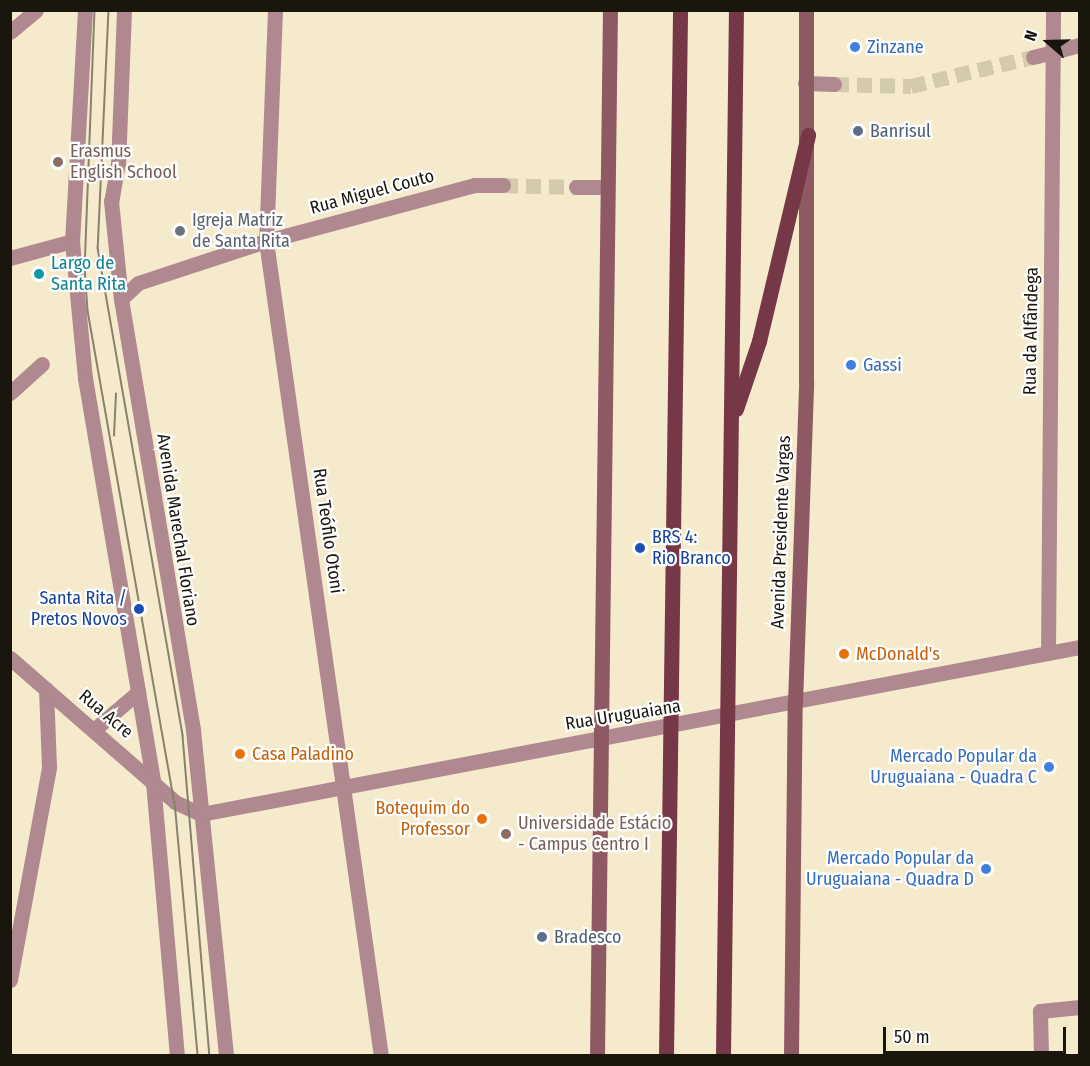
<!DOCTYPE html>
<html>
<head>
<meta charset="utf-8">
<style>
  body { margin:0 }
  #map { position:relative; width:1090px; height:1066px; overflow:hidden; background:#f5ebcc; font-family:"Fira Sans Condensed",sans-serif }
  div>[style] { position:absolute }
  .pedestrian-tunnel>* { height:15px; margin-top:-7.5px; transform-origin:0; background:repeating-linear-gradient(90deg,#d4cbaf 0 15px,transparent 0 23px) }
  .minor-tunnel>* { height:15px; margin-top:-7.5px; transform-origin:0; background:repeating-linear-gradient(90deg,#d4cbaf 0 15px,transparent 0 23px) }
  .pedestrian>* { height:15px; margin:-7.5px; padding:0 7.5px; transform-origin:7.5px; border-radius:7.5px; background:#af898f }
  .minor>* { height:15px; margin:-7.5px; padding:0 7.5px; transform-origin:7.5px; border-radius:7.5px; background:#af898f }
  .tertiary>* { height:15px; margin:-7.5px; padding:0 7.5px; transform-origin:7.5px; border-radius:7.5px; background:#af898f }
  .secondary>* { height:15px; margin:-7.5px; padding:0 7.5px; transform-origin:7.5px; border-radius:7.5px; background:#8f5964 }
  .primary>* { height:15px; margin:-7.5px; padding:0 7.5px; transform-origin:7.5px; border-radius:7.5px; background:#763746 }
  .tram>* { height:1.5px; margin:-0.75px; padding:0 0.75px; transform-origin:0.75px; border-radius:0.75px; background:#88826c }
  .dots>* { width:16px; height:16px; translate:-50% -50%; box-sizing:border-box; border:3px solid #fff; border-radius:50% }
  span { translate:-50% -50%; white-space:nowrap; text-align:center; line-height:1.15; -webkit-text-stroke:4.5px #fff; paint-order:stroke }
  .shop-label { font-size:18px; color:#366cbe }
  .left { translate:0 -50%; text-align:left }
  .right { translate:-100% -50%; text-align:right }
  .service-label { font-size:18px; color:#4e5e75 }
  .education-label { font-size:18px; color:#785e54 }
  .street-label { font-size:18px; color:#19160b }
  .worship-label { font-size:18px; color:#5b616d }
  .culture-label { font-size:18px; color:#0d838f }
  .transit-label { font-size:18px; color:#164399 }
  .food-label { font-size:18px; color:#c56008 }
  .frame { position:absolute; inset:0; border:12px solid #19160b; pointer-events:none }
  .north { position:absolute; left:1018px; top:12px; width:60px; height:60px; -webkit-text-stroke:4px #fff; paint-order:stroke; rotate:290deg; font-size:16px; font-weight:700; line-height:24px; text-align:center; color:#19160b }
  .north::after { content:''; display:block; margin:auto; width:21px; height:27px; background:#19160b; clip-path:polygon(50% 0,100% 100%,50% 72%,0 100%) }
  .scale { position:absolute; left:883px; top:1027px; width:183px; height:27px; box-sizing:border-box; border:3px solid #19160b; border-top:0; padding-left:8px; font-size:18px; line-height:21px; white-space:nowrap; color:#19160b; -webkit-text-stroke:4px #fff; paint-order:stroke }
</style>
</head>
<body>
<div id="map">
  <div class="pedestrian-tunnel">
    <i style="left:834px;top:84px;width:77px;rotate:1.5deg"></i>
    <i style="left:911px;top:86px;width:125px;rotate:-13.4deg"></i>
  </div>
  <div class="minor-tunnel">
    <i style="left:503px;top:185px;width:73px;rotate:1.6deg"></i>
  </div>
  <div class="pedestrian">
    <i style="left:1033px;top:57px;width:21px;rotate:-14deg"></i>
    <i style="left:805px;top:83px;width:29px;rotate:2deg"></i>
    <i style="left:10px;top:258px;width:64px;rotate:-15.3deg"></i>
    <i style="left:121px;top:299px;width:23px;rotate:-43deg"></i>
    <i style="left:138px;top:283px;width:135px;rotate:-18.2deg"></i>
    <i style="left:10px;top:393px;width:43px;rotate:-42.2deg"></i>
    <i style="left:1040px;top:1011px;width:45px;rotate:88.7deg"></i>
  </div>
  <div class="minor">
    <i style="left:85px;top:10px;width:231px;rotate:93.2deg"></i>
    <i style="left:72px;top:241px;width:138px;rotate:84.6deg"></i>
    <i style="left:85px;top:378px;width:410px;rotate:80.4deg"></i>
    <i style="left:153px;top:782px;width:275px;rotate:85deg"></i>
    <i style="left:124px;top:10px;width:153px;rotate:92.2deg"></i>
    <i style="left:118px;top:163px;width:39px;rotate:100deg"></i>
    <i style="left:111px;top:201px;width:99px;rotate:84.2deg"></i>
    <i style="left:121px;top:299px;width:437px;rotate:80.5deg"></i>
    <i style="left:193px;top:730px;width:328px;rotate:84.2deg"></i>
    <i style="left:275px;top:10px;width:231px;rotate:92.2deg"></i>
    <i style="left:266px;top:241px;width:823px;rotate:81.97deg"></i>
    <i style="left:10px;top:32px;width:34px;rotate:-40deg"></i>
    <i style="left:1053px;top:52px;width:28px;rotate:-15deg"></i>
    <i style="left:576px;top:187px;width:30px"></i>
    <i style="left:266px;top:241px;width:216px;rotate:-15deg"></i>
    <i style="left:475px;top:185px;width:28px"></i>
    <i style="left:1048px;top:653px;width:643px;rotate:-89.55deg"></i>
    <i style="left:95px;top:729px;width:57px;rotate:-40.7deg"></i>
    <i style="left:10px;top:980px;width:217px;rotate:-79.6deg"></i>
    <i style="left:49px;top:767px;width:78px;rotate:-92.2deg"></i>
    <i style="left:1040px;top:1011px;width:40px;rotate:-5.7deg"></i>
  </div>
  <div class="tertiary">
    <i style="left:10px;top:658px;width:219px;rotate:41.1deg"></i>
    <i style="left:175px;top:802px;width:29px;rotate:25deg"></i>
    <i style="left:201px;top:814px;width:895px;rotate:-10.76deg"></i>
  </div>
  <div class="secondary">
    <i style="left:597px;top:1056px;width:1046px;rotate:-89.29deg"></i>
    <i style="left:791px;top:1056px;width:353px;rotate:-89.4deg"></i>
    <i style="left:795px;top:703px;width:321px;rotate:-88deg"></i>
    <i style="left:806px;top:382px;width:372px;rotate:-90deg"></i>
  </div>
  <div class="primary">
    <i style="left:736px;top:409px;width:72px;rotate:-71.3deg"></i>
    <i style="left:759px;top:341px;width:212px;rotate:-76.6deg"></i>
    <i style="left:666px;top:1056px;width:1046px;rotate:-89.23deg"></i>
    <i style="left:723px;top:1056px;width:1046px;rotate:-89.29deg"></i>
  </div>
  <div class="tram">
    <i style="left:95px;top:10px;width:257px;rotate:92.2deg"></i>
    <i style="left:85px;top:267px;width:44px;rotate:86.1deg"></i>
    <i style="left:88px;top:311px;width:499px;rotate:80deg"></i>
    <i style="left:175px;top:802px;width:255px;rotate:84.8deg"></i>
    <i style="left:109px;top:10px;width:238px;rotate:92.6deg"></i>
    <i style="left:98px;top:248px;width:495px;rotate:80.1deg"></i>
    <i style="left:183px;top:736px;width:321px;rotate:85.2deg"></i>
    <i style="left:114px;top:436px;width:42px;rotate:-87.3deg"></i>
  </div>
  <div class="dots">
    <i style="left:855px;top:47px;background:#3f7fe0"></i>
    <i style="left:858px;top:131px;background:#5c6f8a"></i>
    <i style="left:58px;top:162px;background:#8d6e63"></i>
    <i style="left:180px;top:231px;background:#6b7280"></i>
    <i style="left:39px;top:274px;background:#0f9aa8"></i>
    <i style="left:851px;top:365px;background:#3f7fe0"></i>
    <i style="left:640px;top:548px;background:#1a4fb4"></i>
    <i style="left:139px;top:609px;background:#1a4fb4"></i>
    <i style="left:844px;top:654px;background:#e8710a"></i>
    <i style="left:240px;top:754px;background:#e8710a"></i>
    <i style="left:1049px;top:767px;background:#3f7fe0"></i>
    <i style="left:482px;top:819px;background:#e8710a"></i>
    <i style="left:506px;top:834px;background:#8d6e63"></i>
    <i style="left:986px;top:869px;background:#3f7fe0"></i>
    <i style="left:542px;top:937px;background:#5c6f8a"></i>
  </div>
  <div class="shop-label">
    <span class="left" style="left:867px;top:47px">Zinzane</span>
    <span class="left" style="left:863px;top:365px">Gassi</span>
    <span class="right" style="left:1037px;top:767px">Mercado Popular da<br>Uruguaiana - Quadra C</span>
    <span class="right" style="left:974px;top:869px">Mercado Popular da<br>Uruguaiana - Quadra D</span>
  </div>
  <div class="service-label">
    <span class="left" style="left:870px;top:131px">Banrisul</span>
    <span class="left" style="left:554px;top:937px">Bradesco</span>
  </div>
  <div class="education-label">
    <span class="left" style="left:70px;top:162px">Erasmus<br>English School</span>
    <span class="left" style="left:518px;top:834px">Universidade Estácio<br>- Campus Centro I</span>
  </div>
  <div class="street-label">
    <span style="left:372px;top:192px;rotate:-15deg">Rua Miguel Couto</span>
    <span style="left:1031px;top:331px;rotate:-89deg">Rua da Alfândega</span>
    <span style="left:178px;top:530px;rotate:81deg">Avenida Marechal Floriano</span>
    <span style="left:328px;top:531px;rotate:82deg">Rua Teófilo Otoni</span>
    <span style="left:781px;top:532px;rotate:-88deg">Avenida Presidente Vargas</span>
    <span style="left:106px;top:714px;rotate:40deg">Rua Acre</span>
    <span style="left:623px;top:715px;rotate:-9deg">Rua Uruguaiana</span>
  </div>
  <div class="worship-label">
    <span class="left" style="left:192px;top:231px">Igreja Matriz<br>de Santa Rita</span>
  </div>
  <div class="culture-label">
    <span class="left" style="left:51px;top:274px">Largo de<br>Santa Rita</span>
  </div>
  <div class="transit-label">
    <span class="left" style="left:652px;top:548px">BRS 4:<br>Rio Branco</span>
    <span class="right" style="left:127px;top:609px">Santa Rita /<br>Pretos Novos</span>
  </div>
  <div class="food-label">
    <span class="left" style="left:856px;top:654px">McDonald's</span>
    <span class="left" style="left:252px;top:754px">Casa Paladino</span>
    <span class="right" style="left:470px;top:819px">Botequim do<br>Professor</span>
  </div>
  <div class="frame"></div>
  <div class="north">N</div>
  <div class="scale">50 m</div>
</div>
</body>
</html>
